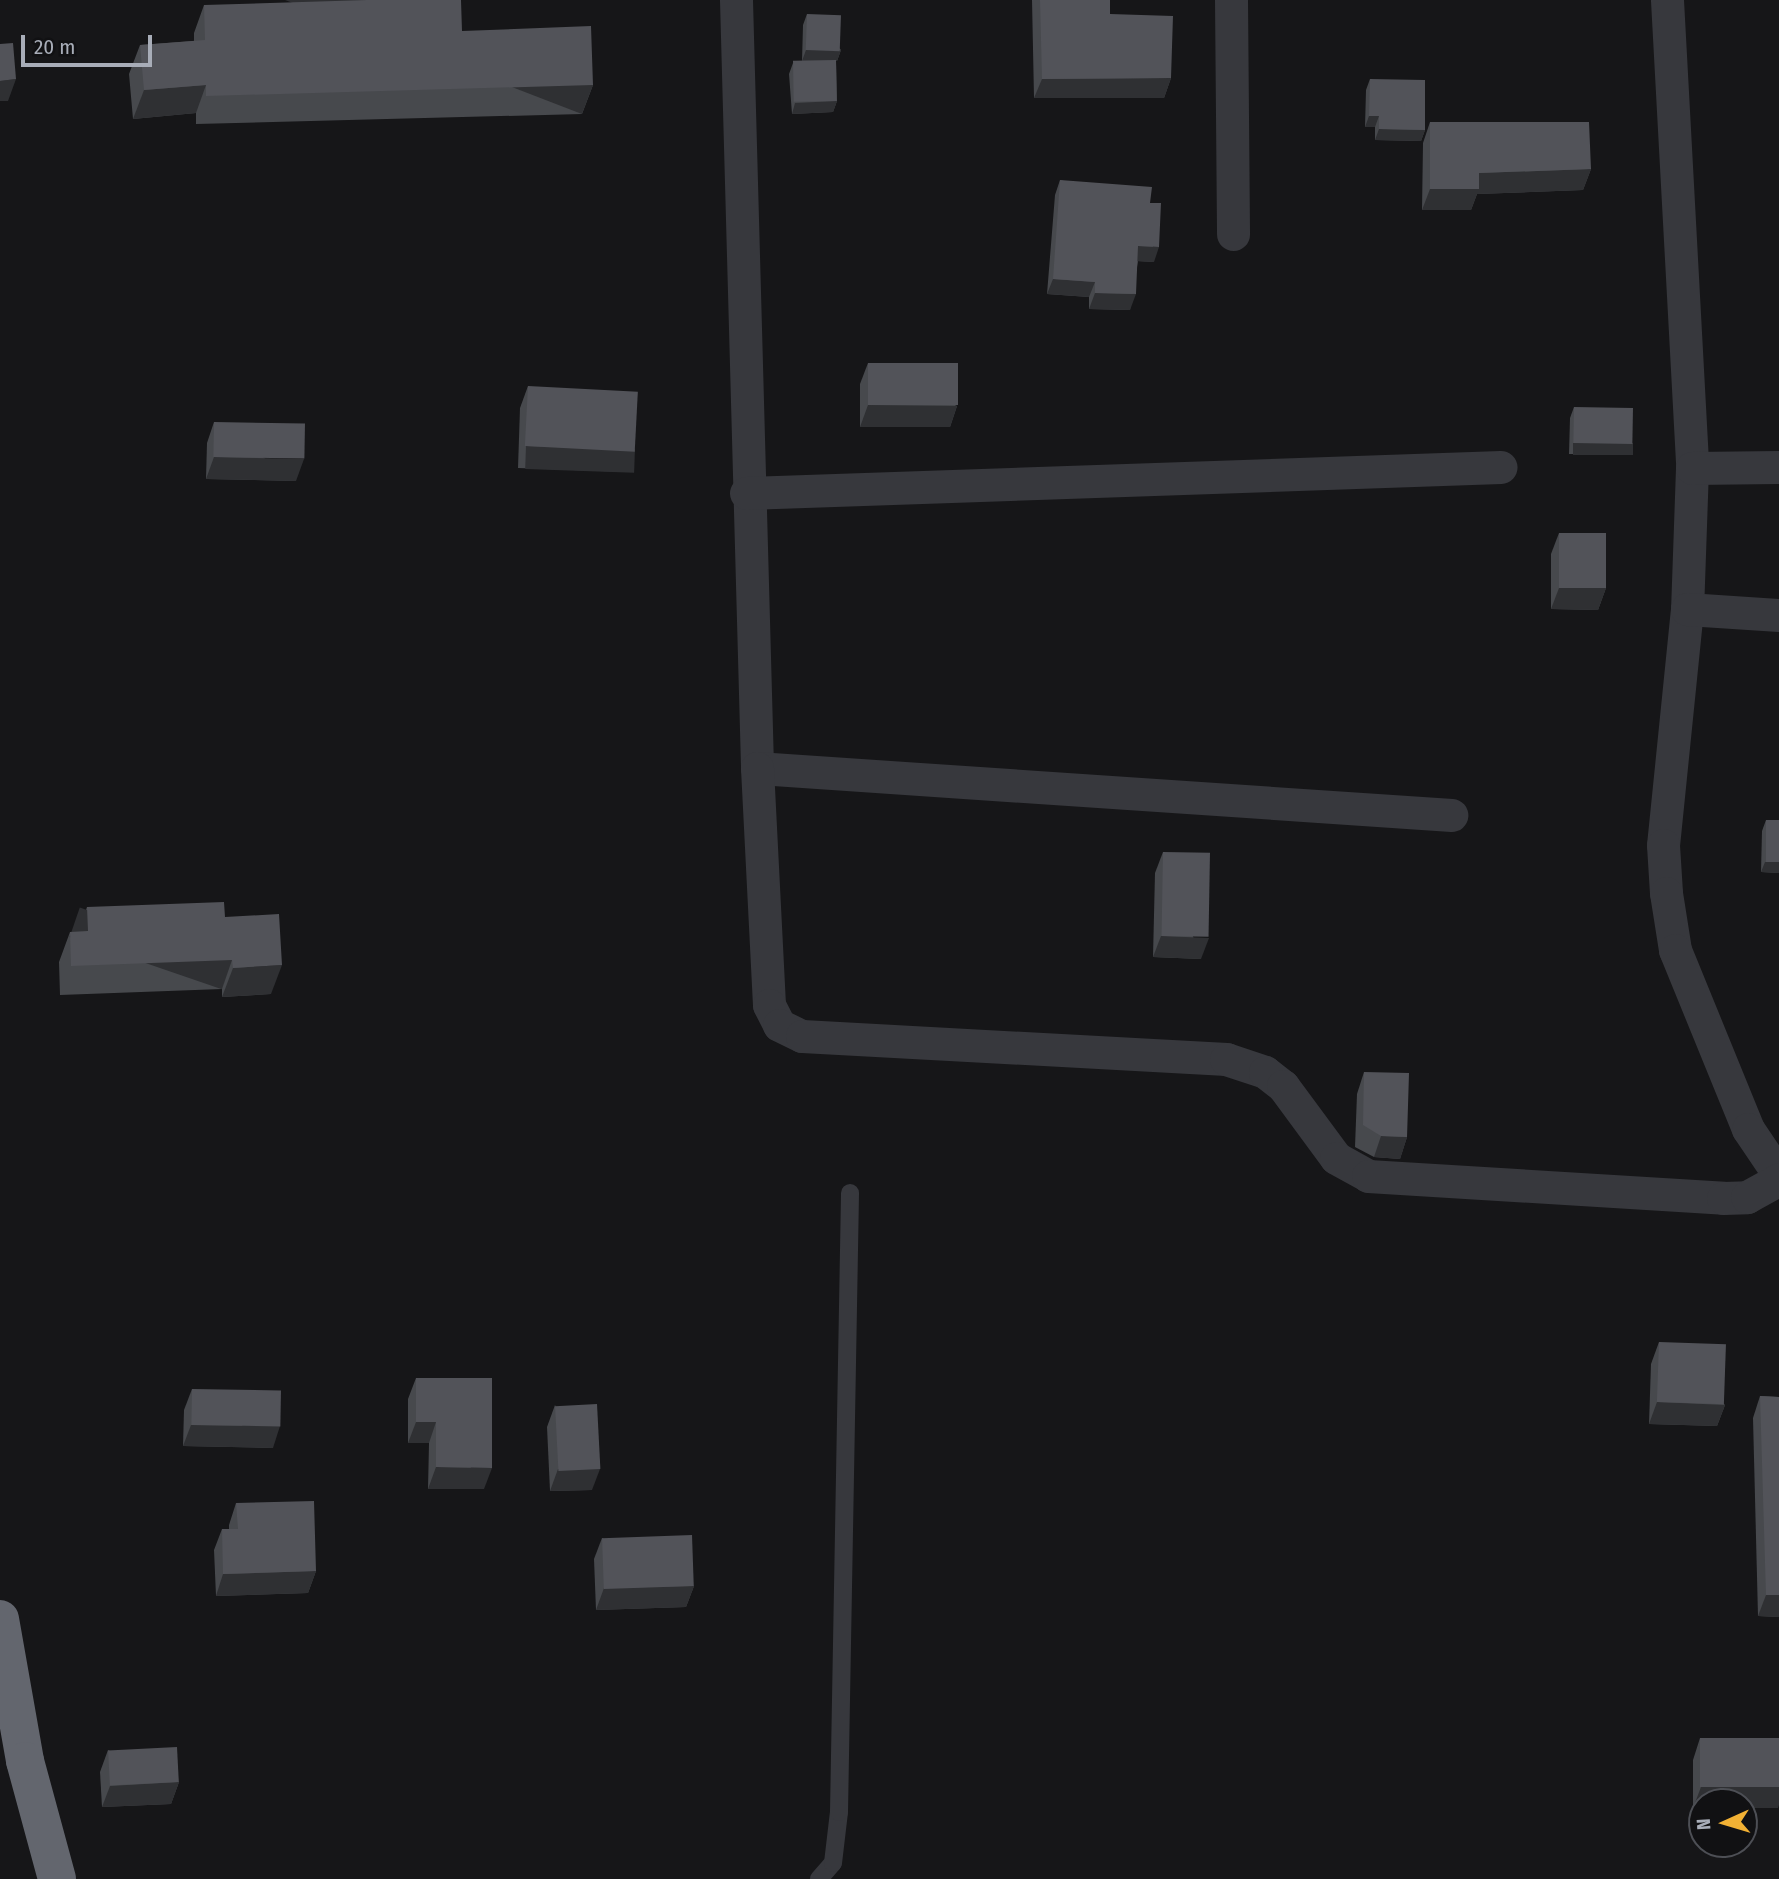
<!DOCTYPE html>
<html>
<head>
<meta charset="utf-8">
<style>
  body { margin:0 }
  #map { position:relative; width:1779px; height:1879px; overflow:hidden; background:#161618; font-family:"Fira Sans Condensed",sans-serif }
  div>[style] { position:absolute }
  .lane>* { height:18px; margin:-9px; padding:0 9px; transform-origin:9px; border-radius:9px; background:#37383d }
  .street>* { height:33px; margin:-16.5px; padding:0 16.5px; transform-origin:16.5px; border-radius:16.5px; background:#37383d }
  .highway>* { height:38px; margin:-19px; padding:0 19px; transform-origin:19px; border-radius:19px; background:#63666e }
  .wall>* { inset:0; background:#47494d }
  .shaded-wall>* { inset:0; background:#2f3033; transform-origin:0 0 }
  .building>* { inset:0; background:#525359; transform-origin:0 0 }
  span { translate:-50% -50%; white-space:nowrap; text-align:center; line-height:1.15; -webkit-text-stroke:5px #111113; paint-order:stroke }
  .north { position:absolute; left:1688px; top:1788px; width:70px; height:70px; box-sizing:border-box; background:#111113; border:2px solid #4d4f55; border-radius:50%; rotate:266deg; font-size:19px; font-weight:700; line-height:28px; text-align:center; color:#a8adb8 }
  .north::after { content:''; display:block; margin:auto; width:24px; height:32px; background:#f2b134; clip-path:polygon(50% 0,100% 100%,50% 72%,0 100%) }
  .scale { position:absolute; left:21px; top:35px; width:131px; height:32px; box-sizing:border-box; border:4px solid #a8adb8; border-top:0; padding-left:9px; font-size:21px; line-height:24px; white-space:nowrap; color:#a8adb8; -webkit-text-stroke:5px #111113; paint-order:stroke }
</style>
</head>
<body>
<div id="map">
  <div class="lane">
    <i style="left:819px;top:1879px;width:21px;rotate:-49deg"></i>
    <i style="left:833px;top:1863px;width:51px;rotate:-83.3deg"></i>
    <i style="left:839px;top:1812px;width:619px;rotate:-88.98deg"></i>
  </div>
  <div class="street">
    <i style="left:736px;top:0;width:768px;rotate:88.43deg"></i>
    <i style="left:757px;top:768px;width:696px;rotate:3.87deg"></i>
    <i style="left:1231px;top:0;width:234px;rotate:89.5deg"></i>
    <i style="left:1667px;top:0;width:469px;rotate:86.9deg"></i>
    <i style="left:1692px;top:468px;width:141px;rotate:92deg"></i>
    <i style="left:1687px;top:609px;width:237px;rotate:95.8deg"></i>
    <i style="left:1663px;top:845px;width:48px;rotate:86.4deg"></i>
    <i style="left:1666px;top:893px;width:58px;rotate:81deg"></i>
    <i style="left:1675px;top:950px;width:193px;rotate:67.8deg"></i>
    <i style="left:1748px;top:1129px;width:55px;rotate:56deg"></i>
    <i style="left:1692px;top:468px;width:87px;rotate:-0.7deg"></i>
    <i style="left:746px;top:493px;width:755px;rotate:-1.97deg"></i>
    <i style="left:1687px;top:609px;width:92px;rotate:3.7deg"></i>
    <i style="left:757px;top:768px;width:237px;rotate:87.1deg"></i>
    <i style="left:769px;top:1005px;width:22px;rotate:63deg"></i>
    <i style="left:779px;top:1025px;width:25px;rotate:26deg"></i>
    <i style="left:802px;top:1036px;width:425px;rotate:3.1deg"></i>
    <i style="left:1226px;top:1059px;width:41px;rotate:18.4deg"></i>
    <i style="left:1265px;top:1072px;width:23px;rotate:38deg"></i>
    <i style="left:1283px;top:1086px;width:89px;rotate:53.6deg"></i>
    <i style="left:1336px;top:1158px;width:37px;rotate:29deg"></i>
    <i style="left:1368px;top:1176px;width:356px;rotate:3.5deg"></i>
    <i style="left:1723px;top:1198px;width:24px;rotate:-2deg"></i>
    <i style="left:1747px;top:1197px;width:37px;rotate:-29deg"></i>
  </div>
  <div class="highway">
    <i style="left:0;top:1619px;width:144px;rotate:80deg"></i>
    <i style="left:25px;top:1761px;width:122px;rotate:74.8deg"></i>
  </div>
  <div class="wall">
    <i style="clip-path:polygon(1032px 0,1110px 0,1110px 14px,1171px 78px,1164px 98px,1034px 98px)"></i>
    <i style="clip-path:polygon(204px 5px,462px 31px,593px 85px,582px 114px,196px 124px,196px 113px,133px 119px,129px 74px,140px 45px,194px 41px,194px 33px)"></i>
    <i style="clip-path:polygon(807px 14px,841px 50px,837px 61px,836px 61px,837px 101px,833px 112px,792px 114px,789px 74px,793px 63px,827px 61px,802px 61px,803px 25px)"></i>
    <i style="clip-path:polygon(1370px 79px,1425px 130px,1421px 141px,1375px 140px,1375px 127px,1365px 127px,1366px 90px)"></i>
    <i style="clip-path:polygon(1430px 122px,1591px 169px,1583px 190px,1477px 194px,1471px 210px,1422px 210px,1423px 143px)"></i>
    <i style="clip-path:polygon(1060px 180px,1150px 203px,1154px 262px,1138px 261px,1130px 310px,1089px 309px,1089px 297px,1047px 294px,1055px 195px)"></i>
    <i style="clip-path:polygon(868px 363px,957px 406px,950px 427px,860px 427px,860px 384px)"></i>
    <i style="clip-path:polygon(528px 386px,635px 450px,627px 472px,518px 468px,520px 408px)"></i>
    <i style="clip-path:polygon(1574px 407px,1629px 454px,1569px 454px,1570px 418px)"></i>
    <i style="clip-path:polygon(214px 422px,296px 481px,206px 479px,207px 443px)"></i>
    <i style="clip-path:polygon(1559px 533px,1606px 588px,1598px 610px,1551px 609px,1551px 554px)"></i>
    <i style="clip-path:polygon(1766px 820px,1779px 820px,1779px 873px,1761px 872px,1762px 831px)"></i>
    <i style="clip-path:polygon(1163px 852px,1201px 959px,1153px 957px,1155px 873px)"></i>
    <i style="clip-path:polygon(87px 907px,225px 917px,271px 994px,222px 997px,222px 989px,60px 995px,59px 962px,70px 932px,78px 932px)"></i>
    <i style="clip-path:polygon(1364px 1072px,1407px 1137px,1400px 1159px,1374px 1157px,1355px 1147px,1357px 1094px)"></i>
    <i style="clip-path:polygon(1659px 1342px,1725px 1405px,1717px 1426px,1649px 1424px,1651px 1364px)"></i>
    <i style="clip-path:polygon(416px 1378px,484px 1489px,428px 1489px,429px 1443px,408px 1443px,408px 1399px)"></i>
    <i style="clip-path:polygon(192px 1389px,273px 1448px,183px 1446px,184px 1410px)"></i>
    <i style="clip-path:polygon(1760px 1396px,1779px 1397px,1779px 1617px,1758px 1616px,1753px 1418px)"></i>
    <i style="clip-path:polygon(555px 1405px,592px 1490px,550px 1491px,547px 1427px)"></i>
    <i style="clip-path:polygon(236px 1503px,316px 1571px,308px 1593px,216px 1596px,214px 1550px,222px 1529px,229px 1529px,229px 1525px)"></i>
    <i style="clip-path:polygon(602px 1538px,694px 1586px,686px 1607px,596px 1610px,594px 1559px)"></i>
    <i style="clip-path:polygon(1700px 1738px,1778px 1808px,1744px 1808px,1744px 1802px,1702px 1802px,1702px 1808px,1693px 1808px,1693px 1760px)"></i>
    <i style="clip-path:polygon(108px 1750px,179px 1782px,171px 1804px,102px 1807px,100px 1772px)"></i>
  </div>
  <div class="shaded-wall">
    <i style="clip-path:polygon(806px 50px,841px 50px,837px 61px,802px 61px)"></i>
    <i style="clip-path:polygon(1171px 78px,1164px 98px,1034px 98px,1042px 79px)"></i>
    <i style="clip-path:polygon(16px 79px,8px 101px,0 101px,0 81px)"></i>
    <i style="clip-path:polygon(206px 85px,196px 113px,133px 119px,144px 90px)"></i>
    <i style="left:593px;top:85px;width:31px;height:387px;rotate:111deg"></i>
    <i style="clip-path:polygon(837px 101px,833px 112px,792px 114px,795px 103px)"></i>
    <i style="clip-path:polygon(1369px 116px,1379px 116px,1375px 127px,1365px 127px)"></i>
    <i style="clip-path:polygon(1379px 129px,1425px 130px,1421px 141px,1375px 140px)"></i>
    <i style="clip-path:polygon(1591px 169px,1583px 190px,1477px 194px,1471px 210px,1422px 210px,1430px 189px,1479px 173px)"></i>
    <i style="clip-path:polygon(1138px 246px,1159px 247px,1154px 262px,1133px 261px)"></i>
    <i style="clip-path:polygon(1053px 279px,1095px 282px,1089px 297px,1047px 294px)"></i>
    <i style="clip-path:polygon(1095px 293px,1136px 294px,1130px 310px,1089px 309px)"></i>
    <i style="clip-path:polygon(868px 405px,957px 406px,950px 427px,860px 427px)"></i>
    <i style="left:1573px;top:443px;width:60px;height:12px"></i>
    <i style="left:526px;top:446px;width:109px;height:23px;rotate:2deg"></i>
    <i style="clip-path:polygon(214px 457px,304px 459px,296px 481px,206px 479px)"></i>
    <i style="clip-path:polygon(1559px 588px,1606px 588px,1598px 610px,1551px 609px)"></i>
    <i style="clip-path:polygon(1765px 862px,1779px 862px,1779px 873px,1761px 872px)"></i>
    <i style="clip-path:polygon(1161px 936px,1209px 938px,1201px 959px,1153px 957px)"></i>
    <i style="left:232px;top:960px;width:31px;height:161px;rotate:109deg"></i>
    <i style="clip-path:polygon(282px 965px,271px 994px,222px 997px,233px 968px)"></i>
    <i style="clip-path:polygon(1381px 1136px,1407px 1137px,1400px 1159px,1374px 1157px)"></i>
    <i style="clip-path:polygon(1657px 1402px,1725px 1405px,1717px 1426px,1649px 1424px)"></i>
    <i style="clip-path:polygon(416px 1422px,436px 1422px,429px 1443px,408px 1443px)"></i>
    <i style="clip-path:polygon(191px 1425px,280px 1426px,273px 1448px,183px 1446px)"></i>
    <i style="clip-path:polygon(436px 1467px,492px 1468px,484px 1489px,428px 1489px)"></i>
    <i style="clip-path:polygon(558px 1469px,600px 1469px,592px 1490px,550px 1491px)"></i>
    <i style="clip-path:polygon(316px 1571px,308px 1593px,216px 1596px,223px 1574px)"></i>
    <i style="clip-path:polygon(694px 1586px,686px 1607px,596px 1610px,604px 1588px)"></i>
    <i style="clip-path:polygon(1766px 1595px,1779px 1595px,1779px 1617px,1758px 1616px)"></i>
    <i style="clip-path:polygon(179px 1782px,171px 1804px,102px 1807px,110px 1786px)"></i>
    <i style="clip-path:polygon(1701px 1787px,1779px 1787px,1779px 1805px,1778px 1808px,1744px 1808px,1744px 1802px,1702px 1802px,1702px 1808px,1693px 1808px)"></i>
  </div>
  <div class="building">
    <i style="clip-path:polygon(367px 0,461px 0,462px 31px,591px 26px,593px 85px,206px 96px,206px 85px,144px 90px,140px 45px,205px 40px,204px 5px)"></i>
    <i style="clip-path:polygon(1040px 0,1110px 0,1110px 14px,1173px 16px,1171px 78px,1042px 79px)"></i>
    <i style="left:807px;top:14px;width:34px;height:36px;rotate:2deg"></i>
    <i style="clip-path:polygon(13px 43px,16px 79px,0 81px,0 44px)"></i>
    <i style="left:836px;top:60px;width:41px;height:43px;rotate:89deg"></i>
    <i style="clip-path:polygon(1370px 79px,1425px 80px,1425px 130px,1379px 129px,1379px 116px,1369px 116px)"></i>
    <i style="clip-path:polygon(1430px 122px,1589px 122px,1591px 169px,1479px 173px,1479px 189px,1430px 189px)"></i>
    <i style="clip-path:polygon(1060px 180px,1152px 187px,1150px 203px,1161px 203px,1159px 247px,1138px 246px,1136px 294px,1095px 293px,1095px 282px,1053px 279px)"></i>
    <i style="left:868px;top:363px;width:90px;height:42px"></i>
    <i style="left:528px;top:386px;width:110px;height:60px;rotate:3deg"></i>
    <i style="left:1574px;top:407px;width:59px;height:36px;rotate:1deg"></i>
    <i style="left:214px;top:422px;width:91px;height:35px;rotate:1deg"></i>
    <i style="left:1559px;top:533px;width:47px;height:55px"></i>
    <i style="left:1766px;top:820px;width:13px;height:42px"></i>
    <i style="left:1163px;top:852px;width:47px;height:84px;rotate:1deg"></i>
    <i style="clip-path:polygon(224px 902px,225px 917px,279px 914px,282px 965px,233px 968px,232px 960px,71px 966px,70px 932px,88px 931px,87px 907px)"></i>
    <i style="clip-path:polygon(1364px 1072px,1409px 1073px,1407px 1137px,1381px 1136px,1363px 1125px)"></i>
    <i style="left:1659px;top:1342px;width:67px;height:60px;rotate:2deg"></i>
    <i style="clip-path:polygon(416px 1378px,492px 1378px,492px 1468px,436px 1467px,436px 1422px,416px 1422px)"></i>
    <i style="left:192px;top:1389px;width:89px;height:36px;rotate:1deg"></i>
    <i style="clip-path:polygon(1760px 1396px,1779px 1397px,1779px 1595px,1766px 1595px)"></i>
    <i style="left:597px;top:1404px;width:65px;height:42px;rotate:87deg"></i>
    <i style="clip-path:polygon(314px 1501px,316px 1571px,223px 1574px,222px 1529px,238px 1529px,236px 1503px)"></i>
    <i style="left:692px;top:1535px;width:51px;height:90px;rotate:88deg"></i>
    <i style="left:1700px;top:1738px;width:79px;height:49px"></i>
    <i style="left:177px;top:1747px;width:35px;height:69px;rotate:87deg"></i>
  </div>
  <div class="north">N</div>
  <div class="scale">20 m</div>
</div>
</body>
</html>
